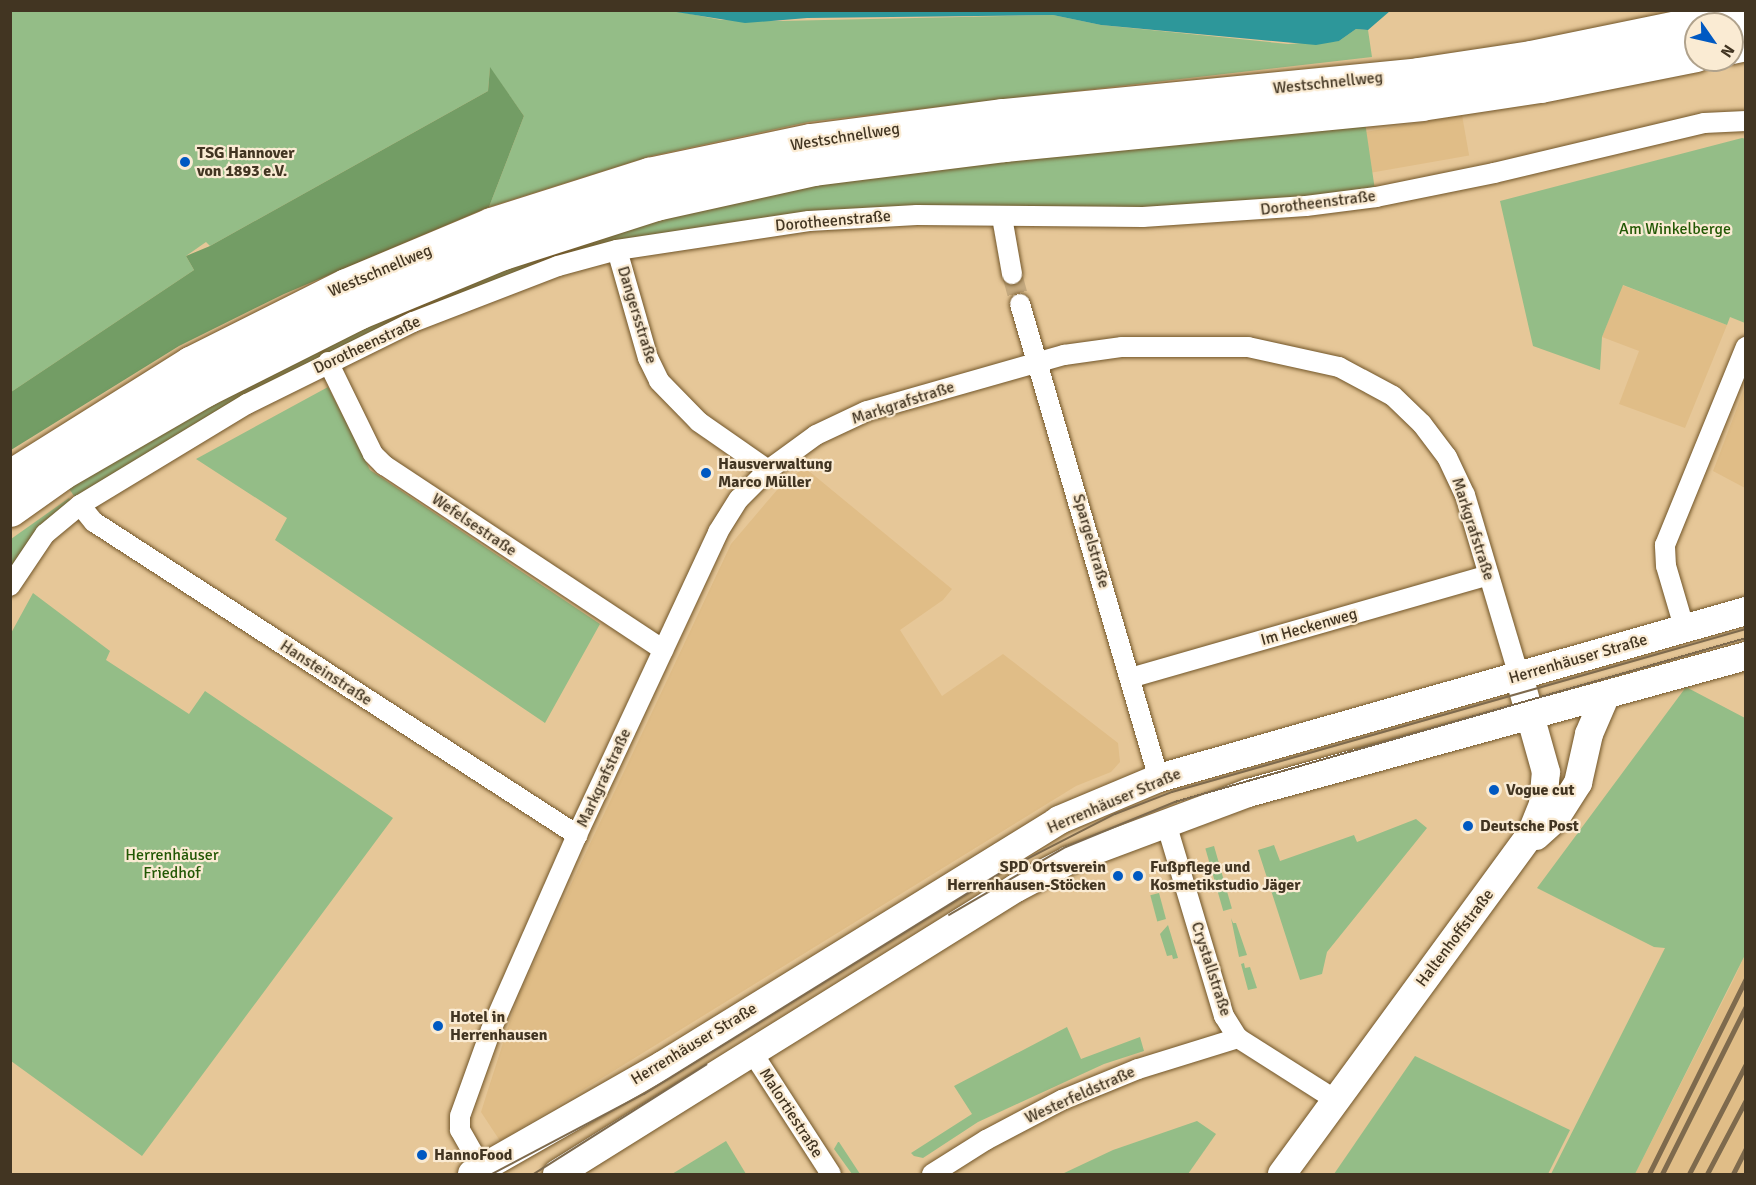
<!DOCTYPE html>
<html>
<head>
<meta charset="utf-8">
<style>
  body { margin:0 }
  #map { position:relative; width:1756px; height:1185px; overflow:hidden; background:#e6c798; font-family:Signika,sans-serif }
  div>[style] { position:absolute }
  .built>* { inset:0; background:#e0bd87; transform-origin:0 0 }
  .green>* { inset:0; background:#94bd87; transform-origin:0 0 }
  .forest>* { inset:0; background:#739d65 }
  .water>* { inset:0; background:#2d979a }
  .street-tunnel>* { height:20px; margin-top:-10px; transform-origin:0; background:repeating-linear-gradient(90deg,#c5aa80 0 20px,transparent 0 30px) }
  .roads { filter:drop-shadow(0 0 2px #715528) drop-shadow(0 0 2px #715528) }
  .street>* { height:20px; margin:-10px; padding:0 10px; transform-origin:10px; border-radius:10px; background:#fff }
  .secondary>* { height:28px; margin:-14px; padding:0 14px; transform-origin:14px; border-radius:14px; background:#fff }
  .highway>* { height:33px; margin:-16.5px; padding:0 16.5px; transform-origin:16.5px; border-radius:16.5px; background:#fff }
  .tram>* { height:1.5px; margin:-0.75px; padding:0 0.75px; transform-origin:0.75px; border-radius:0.75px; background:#7e6a4d }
  .rail>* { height:4.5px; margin:-2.25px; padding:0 2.25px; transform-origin:2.25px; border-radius:2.25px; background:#7e6a4d }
  .dots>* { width:16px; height:16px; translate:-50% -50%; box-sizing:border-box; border:3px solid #faebd3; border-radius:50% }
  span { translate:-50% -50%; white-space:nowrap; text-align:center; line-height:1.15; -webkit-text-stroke:4.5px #faebd3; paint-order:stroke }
  .street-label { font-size:16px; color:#423522 }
  .poi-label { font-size:16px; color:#423522; font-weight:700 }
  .left { translate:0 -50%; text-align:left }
  .right { translate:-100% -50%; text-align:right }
  .park-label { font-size:16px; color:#225804 }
  .frame { position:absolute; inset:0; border:12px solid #423522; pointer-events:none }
  .north { position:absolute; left:1684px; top:12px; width:60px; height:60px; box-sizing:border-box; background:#faebd3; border:2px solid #b0a28c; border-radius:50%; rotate:124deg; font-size:16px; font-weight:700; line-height:24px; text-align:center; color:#423522 }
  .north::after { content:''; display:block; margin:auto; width:21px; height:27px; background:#0059c2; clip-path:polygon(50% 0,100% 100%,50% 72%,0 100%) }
</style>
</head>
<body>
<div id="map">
  <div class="built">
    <i style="left:1462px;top:115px;width:41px;height:107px;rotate:80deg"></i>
    <i style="clip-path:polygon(1622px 285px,1727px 325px,1685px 428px,1619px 404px,1639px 351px,1602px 337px)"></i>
    <i style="clip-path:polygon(1745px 387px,1745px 488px,1713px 471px)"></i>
    <i style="clip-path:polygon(804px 467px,952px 589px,943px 600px,900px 630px,942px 696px,1003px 654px,1118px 743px,1120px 762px,1111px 772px,1076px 786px,500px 1141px,481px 1112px,517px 999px,731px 544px,777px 490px)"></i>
    <i style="clip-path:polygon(1745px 955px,1745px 1174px,1635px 1174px,1733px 981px)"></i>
  </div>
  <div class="green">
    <i style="clip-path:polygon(670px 10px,721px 20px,779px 21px,1053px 15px,1101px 25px,1288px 44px,1339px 41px,1356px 29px,1368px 30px,1372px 57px,808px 122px,651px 156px,489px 207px,524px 116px,490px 68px,488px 91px,210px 246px,206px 242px,186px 256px,194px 270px,11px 392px,11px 11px)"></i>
    <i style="clip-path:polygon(1365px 122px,1376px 197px,1306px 206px,917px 215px,617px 250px,413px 322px,80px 505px,66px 484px,359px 321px,658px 211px,898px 166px)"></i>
    <i style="clip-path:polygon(1742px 138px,1746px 139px,1745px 323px,1730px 317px,1727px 325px,1623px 285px,1602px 337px,1600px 370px,1533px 346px,1500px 201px)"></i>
    <i style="clip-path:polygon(328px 387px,370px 470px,600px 624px,545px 723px,275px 540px,287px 518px,196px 459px)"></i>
    <i style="clip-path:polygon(69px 498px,72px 503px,11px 568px,11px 539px)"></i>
    <i style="clip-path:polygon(33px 593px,110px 651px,106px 660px,189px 714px,205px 691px,393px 818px,142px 1156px,11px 1061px,10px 635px)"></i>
    <i style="clip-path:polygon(1686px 687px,1745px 718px,1745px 955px,1635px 1174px,1551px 1174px,1665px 948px,1654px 947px,1537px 888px)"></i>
    <i style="clip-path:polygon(1416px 819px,1427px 828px,1327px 952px,1322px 974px,1300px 980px,1258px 850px,1274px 845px,1280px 861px,1354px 835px,1357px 842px)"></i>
    <i style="left:1214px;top:846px;width:65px;height:9px;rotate:74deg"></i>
    <i style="left:1159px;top:893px;width:27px;height:9px;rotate:75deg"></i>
    <i style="clip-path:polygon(1231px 918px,1233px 923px,1236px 923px,1247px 955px,1239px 957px)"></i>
    <i style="clip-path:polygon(1168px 925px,1178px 958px,1173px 959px,1172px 955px,1167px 956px,1160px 934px)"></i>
    <i style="clip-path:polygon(1244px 963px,1245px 968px,1250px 967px,1257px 988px,1248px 990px,1241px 964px)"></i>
    <i style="clip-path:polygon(1067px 1027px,1081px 1059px,1140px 1037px,1144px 1051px,1104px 1064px,978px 1122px,923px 1158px,914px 1156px,911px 1153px,972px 1114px,954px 1086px)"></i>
    <i style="clip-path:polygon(1415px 1056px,1570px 1130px,1548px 1174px,1334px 1174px)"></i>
    <i style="clip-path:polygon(1197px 1121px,1216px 1134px,1188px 1174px,1062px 1174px,1113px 1150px)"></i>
    <i style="clip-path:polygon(726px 1141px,746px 1174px,672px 1174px)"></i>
    <i style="clip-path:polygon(838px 1142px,839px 1142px,860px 1174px,852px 1174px,834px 1149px)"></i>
  </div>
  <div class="forest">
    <i style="clip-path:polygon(490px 67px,524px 116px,489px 207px,284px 294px,179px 346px,11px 450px,11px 392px,194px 270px,186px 256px,210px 246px,488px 91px)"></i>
  </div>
  <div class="water">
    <i style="clip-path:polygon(670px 11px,1390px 11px,1368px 30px,1356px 29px,1339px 41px,1316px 45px,1101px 25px,1053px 15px,807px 18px,745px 23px)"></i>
  </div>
  <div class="street-tunnel">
    <i style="left:1012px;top:274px;width:31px;rotate:75deg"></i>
  </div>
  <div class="roads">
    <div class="street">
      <i style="left:1002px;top:217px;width:58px;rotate:80deg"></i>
      <i style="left:617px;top:250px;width:112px;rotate:74deg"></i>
      <i style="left:648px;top:358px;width:25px;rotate:64deg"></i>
      <i style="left:659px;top:381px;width:57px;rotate:45.7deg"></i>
      <i style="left:699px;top:422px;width:84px;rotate:34.8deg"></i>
      <i style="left:1020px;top:304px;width:494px;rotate:73.7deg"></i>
      <i style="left:328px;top:362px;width:102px;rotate:63.9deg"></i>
      <i style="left:373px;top:454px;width:16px;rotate:45deg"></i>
      <i style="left:384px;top:465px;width:335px;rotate:33.5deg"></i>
      <i style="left:80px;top:505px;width:22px;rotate:51deg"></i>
      <i style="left:94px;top:522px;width:576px;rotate:32.94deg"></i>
      <i style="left:10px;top:586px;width:63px;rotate:-56.1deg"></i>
      <i style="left:45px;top:534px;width:45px;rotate:-39.6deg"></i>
      <i style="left:80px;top:505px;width:195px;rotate:-31.2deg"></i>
      <i style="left:247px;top:404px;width:185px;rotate:-26.3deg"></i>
      <i style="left:413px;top:322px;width:155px;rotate:-21.1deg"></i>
      <i style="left:558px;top:266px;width:61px;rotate:-15.2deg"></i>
      <i style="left:617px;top:250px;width:194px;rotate:-8.6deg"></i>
      <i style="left:809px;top:221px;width:108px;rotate:-3.2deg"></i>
      <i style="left:917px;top:215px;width:226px;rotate:0.5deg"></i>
      <i style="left:1143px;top:217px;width:163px;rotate:-3.9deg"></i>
      <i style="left:1306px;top:206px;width:71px;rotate:-7.3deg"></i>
      <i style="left:1376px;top:197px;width:120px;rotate:-11.5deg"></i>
      <i style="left:1494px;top:173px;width:216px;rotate:-13.4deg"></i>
      <i style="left:1704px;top:123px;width:42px;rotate:-2.7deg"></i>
      <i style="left:1684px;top:627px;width:64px;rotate:-106.4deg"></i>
      <i style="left:1666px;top:566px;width:21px;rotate:-93deg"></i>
      <i style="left:1665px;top:545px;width:214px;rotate:-67.8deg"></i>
      <i style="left:1130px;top:678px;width:373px;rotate:-16deg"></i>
      <i style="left:1166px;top:823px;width:202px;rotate:73.3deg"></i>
      <i style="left:1224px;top:1016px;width:26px;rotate:58deg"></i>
      <i style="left:1238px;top:1038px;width:114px;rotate:32.4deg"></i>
      <i style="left:752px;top:1052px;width:145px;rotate:57.1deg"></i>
      <i style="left:485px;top:1174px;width:51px;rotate:-119.6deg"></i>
      <i style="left:460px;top:1130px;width:14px;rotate:-90deg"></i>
      <i style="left:460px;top:1116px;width:91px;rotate:-70.2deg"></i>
      <i style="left:491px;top:1030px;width:213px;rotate:-66.2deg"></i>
      <i style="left:577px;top:835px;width:334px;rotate:-65deg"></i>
      <i style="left:718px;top:532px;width:39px;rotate:-58deg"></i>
      <i style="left:739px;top:499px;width:41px;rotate:-45deg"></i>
      <i style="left:768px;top:470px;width:59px;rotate:-36.1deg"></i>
      <i style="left:816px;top:435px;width:56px;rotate:-25.2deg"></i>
      <i style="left:867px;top:411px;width:205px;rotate:-15.9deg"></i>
      <i style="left:1064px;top:355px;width:59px;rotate:-7.9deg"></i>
      <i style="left:1122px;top:347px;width:126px"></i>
      <i style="left:1248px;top:347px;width:93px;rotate:12.4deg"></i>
      <i style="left:1339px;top:367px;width:61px;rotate:28.2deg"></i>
      <i style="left:1393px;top:396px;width:40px;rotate:44deg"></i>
      <i style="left:1422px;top:424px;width:41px;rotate:52.9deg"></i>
      <i style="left:1447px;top:457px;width:42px;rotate:64.7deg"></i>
      <i style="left:1465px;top:495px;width:189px;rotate:73.4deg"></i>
      <i style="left:932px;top:1174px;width:64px;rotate:-32.2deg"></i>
      <i style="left:986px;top:1140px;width:86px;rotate:-27.8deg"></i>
      <i style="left:1062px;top:1100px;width:82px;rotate:-22.2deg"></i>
      <i style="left:1138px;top:1069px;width:105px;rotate:-17.2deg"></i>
    </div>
    <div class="secondary">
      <i style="left:1536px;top:836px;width:25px;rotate:-42deg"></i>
      <i style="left:1555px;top:819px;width:43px;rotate:-57.4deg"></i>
      <i style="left:1578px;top:783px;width:50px;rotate:-77.3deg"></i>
      <i style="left:1589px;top:734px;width:40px;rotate:-66.6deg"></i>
      <i style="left:472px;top:1174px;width:220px;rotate:-29.7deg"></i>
      <i style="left:663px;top:1065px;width:466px;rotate:-31.7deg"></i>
      <i style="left:1059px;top:820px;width:108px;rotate:-22.8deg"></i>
      <i style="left:1159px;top:778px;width:610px;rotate:-15.88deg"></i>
      <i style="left:557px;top:1174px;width:541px;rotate:-31.93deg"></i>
      <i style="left:1016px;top:888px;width:60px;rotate:-27.8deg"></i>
      <i style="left:1069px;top:860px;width:191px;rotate:-20.5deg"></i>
      <i style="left:1248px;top:793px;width:517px;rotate:-15.38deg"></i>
      <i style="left:1282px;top:1174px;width:421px;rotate:-53.8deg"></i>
      <i style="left:1531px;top:834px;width:31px;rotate:-68deg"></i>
      <i style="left:1543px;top:805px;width:33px;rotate:-85deg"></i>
      <i style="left:1546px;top:772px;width:100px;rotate:-105.7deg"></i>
    </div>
    <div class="highway">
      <i style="left:1732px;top:47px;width:14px;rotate:-12deg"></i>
      <i style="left:10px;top:476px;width:213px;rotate:-32.1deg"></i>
      <i style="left:190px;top:363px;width:174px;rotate:-26.6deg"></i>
      <i style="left:346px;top:285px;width:157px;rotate:-22.8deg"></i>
      <i style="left:491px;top:224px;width:166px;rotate:-17.6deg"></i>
      <i style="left:649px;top:174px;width:165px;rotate:-11.9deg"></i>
      <i style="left:810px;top:140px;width:195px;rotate:-7.4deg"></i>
      <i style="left:1003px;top:115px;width:417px;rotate:-5.6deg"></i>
      <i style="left:1418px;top:74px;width:114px;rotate:-8.6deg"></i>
      <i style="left:1531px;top:57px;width:219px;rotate:-11.6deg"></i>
      <i style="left:10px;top:510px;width:64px;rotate:-35.4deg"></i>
      <i style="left:62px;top:473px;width:165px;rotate:-30.1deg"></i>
      <i style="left:205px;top:390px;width:171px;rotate:-26.7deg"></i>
      <i style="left:358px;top:313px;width:157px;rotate:-22.5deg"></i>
      <i style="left:503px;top:253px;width:161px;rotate:-17.8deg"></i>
      <i style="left:656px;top:204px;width:162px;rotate:-12.5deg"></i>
      <i style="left:814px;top:169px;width:193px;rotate:-7.2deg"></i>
      <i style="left:1005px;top:145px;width:418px;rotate:-5.6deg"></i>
      <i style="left:1421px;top:104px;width:120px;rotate:-8.6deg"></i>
      <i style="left:1540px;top:86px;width:159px;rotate:-11.2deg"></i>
    </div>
  </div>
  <div class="tram">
    <i style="left:949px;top:915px;width:135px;rotate:-30.2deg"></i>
    <i style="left:1066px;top:847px;width:118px;rotate:-22.4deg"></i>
    <i style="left:1175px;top:802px;width:594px;rotate:-16.02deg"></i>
    <i style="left:492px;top:1174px;width:172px;rotate:-27.8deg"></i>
    <i style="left:644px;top:1094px;width:421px;rotate:-31.8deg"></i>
    <i style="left:1002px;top:872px;width:127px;rotate:-27.2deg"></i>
    <i style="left:1115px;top:814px;width:61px;rotate:-21.1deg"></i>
    <i style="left:1172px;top:792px;width:597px;rotate:-15.85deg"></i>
    <i style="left:534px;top:1174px;width:204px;rotate:-32.4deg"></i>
  </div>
  <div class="rail">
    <i style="left:1649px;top:1174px;width:218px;rotate:-63.6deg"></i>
    <i style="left:1662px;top:1174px;width:188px;rotate:-63.4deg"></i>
    <i style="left:1689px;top:1174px;width:124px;rotate:-62.6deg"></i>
    <i style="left:1707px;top:1174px;width:84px;rotate:-62.2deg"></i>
    <i style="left:1733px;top:1174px;width:28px;rotate:-63deg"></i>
  </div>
  <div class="dots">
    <i style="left:185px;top:162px;background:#0059c2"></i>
    <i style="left:706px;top:473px;background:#0059c2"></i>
    <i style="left:1494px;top:790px;background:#0059c2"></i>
    <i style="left:1468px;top:826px;background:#0059c2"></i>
    <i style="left:1118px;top:876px;background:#0059c2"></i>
    <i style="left:1138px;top:876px;background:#0059c2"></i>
    <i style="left:438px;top:1026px;background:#0059c2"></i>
    <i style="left:422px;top:1155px;background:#0059c2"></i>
  </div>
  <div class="street-label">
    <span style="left:1328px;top:83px;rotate:-6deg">Westschnellweg</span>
    <span style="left:845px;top:137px;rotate:-9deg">Westschnellweg</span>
    <span style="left:1318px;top:203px;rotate:-7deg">Dorotheenstraße</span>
    <span style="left:833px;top:221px;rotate:-5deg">Dorotheenstraße</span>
    <span style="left:380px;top:271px;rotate:-23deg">Westschnellweg</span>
    <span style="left:637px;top:315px;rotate:73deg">Dangersstraße</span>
    <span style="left:367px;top:345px;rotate:-25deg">Dorotheenstraße</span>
    <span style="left:903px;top:403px;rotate:-18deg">Markgrafstraße</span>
    <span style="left:474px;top:525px;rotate:34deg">Wefelsestraße</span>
    <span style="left:1473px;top:529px;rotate:72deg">Markgrafstraße</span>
    <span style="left:1091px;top:541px;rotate:74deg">Spargelstraße</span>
    <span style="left:1309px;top:627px;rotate:-16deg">Im Heckenweg</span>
    <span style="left:1578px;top:659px;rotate:-16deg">Herrenhäuser Straße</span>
    <span style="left:326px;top:673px;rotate:33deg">Hansteinstraße</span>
    <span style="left:604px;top:778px;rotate:-65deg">Markgrafstraße</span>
    <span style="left:1114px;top:801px;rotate:-23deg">Herrenhäuser Straße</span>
    <span style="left:1455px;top:938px;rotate:-53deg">Haltenhoffstraße</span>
    <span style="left:1211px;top:969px;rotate:72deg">Crystallstraße</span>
    <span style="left:694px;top:1044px;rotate:-31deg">Herrenhäuser Straße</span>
    <span style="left:1080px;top:1095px;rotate:-24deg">Westerfeldstraße</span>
    <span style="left:791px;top:1113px;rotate:57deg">Malortiestraße</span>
  </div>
  <div class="poi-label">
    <span class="left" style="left:197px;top:162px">TSG Hannover<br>von 1893 e.V.</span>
    <span class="left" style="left:718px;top:473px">Hausverwaltung<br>Marco Müller</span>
    <span class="left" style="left:1506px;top:790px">Vogue cut</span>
    <span class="left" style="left:1480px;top:826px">Deutsche Post</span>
    <span class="right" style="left:1106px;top:876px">SPD Ortsverein<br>Herrenhausen-Stöcken</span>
    <span class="left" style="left:1150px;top:876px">Fußpflege und<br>Kosmetikstudio Jäger</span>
    <span class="left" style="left:450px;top:1026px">Hotel in<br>Herrenhausen</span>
    <span class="left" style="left:434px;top:1155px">HannoFood</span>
  </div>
  <div class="park-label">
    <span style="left:1675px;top:229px">Am Winkelberge</span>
    <span style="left:172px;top:864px">Herrenhäuser<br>Friedhof</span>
  </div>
  <div class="frame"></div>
  <div class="north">N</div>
</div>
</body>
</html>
